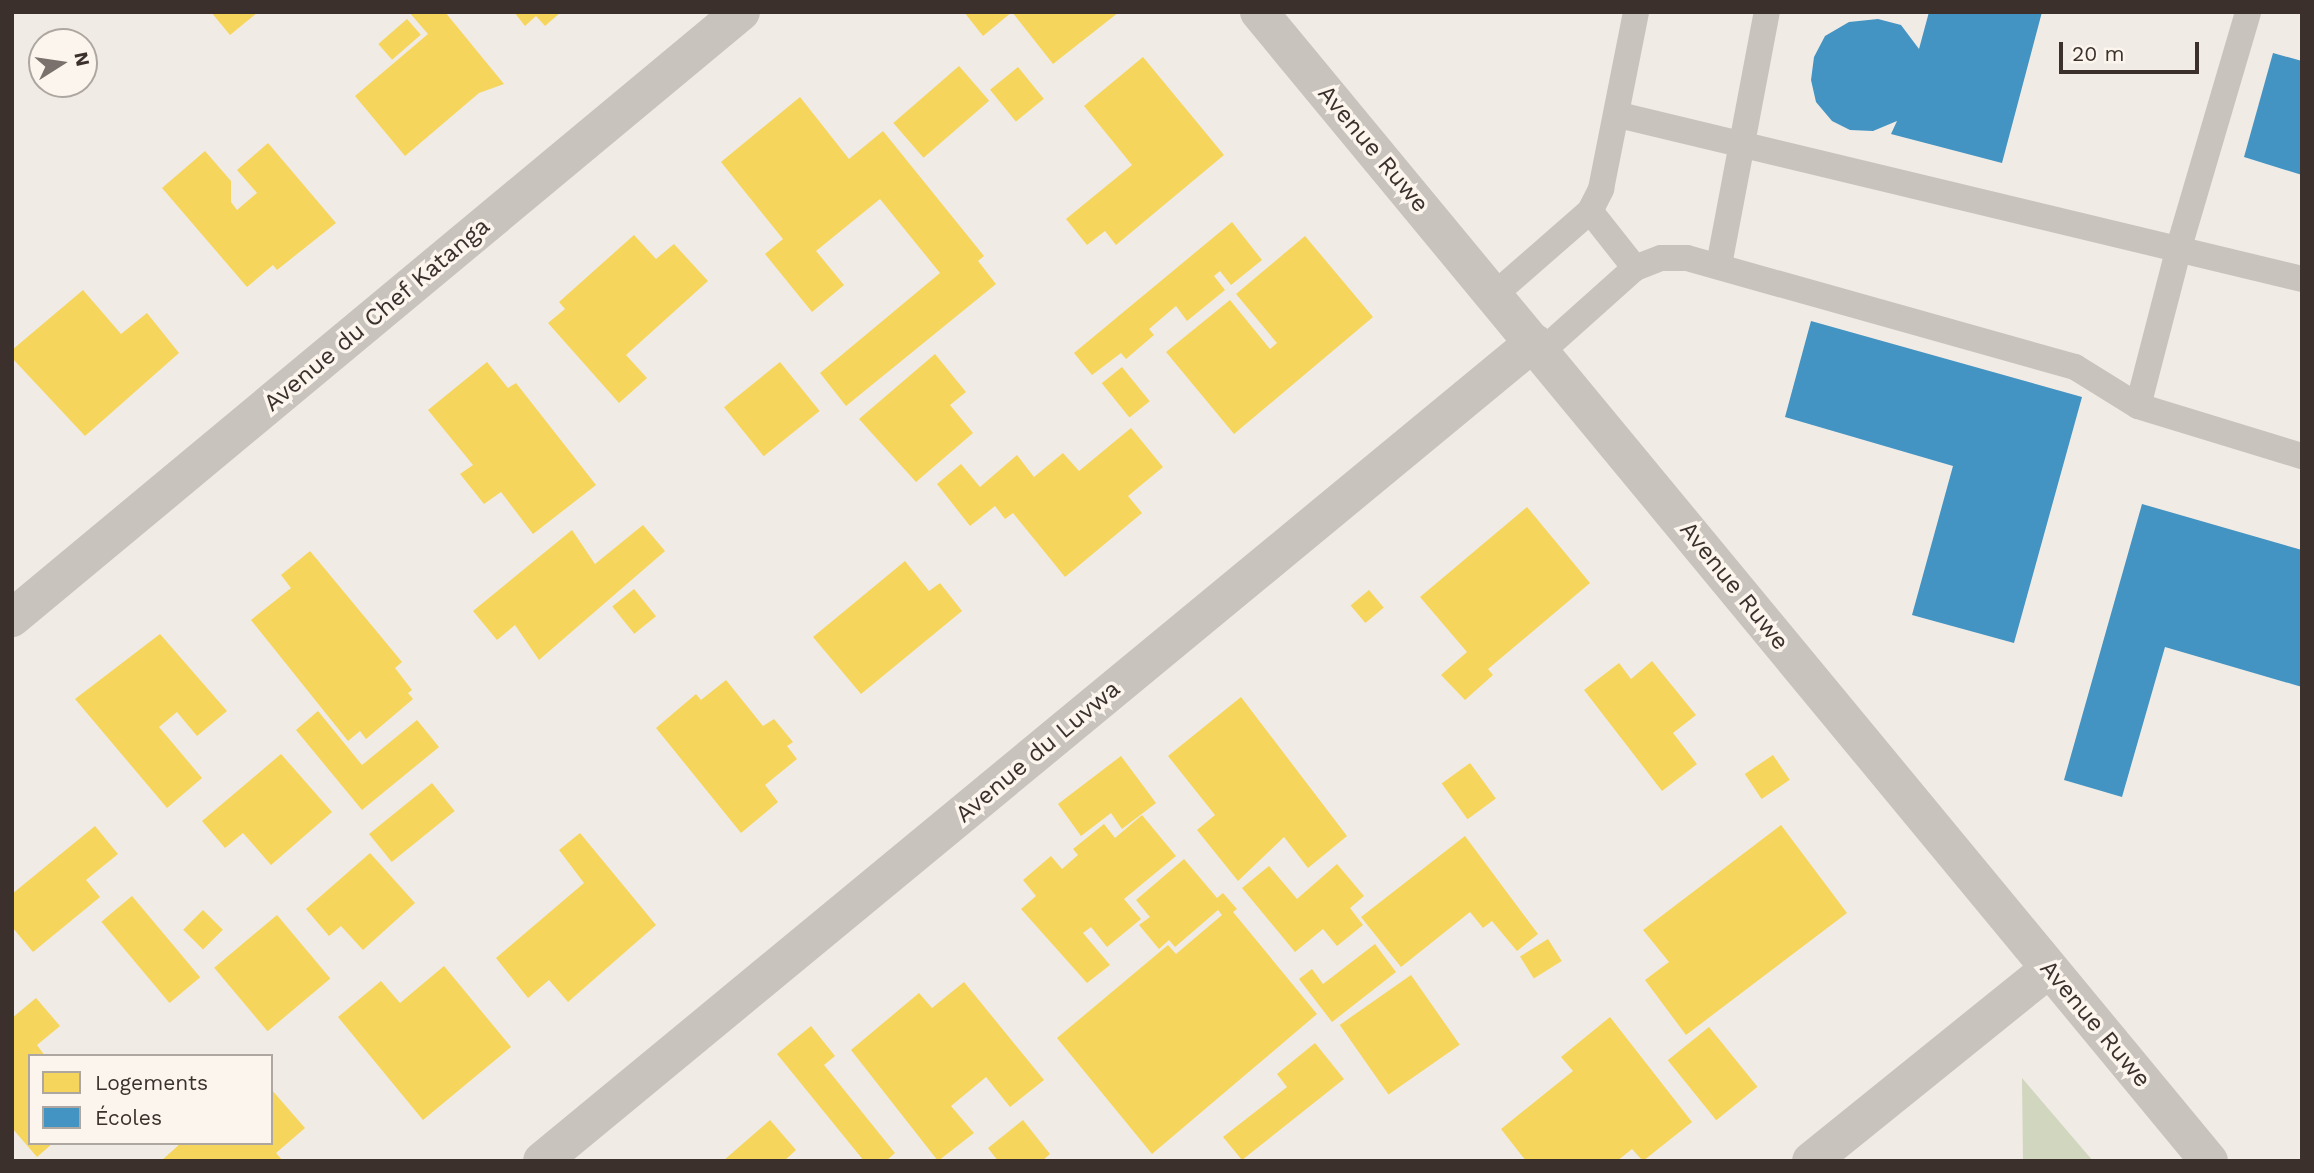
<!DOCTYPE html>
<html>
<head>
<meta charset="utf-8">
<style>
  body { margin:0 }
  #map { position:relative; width:2314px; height:1173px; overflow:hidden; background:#f0ebe5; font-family:"Work Sans",sans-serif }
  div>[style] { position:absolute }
  .green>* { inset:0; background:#d1d6bf }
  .homes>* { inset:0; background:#f6d55c; transform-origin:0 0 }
  .schools>* { inset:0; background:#4393c3 }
  .service>* { height:26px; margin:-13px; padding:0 13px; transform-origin:13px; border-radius:13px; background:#c9c3be }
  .minor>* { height:38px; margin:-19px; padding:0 19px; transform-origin:19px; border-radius:19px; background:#c9c3be }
  .tertiary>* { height:38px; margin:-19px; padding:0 19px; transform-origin:19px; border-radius:19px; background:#c9c3be }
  span { translate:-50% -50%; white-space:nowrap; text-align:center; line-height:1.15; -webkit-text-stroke:7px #fbf5ee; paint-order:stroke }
  .street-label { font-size:24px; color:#3b302b }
  .frame { position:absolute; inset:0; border:14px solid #3b302b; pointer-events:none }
  .legend { position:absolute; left:28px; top:1054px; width:245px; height:91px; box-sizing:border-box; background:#fbf5ee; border:2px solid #aea6a0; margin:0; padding:9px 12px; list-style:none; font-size:21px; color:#3b302b }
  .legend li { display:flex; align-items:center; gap:14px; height:35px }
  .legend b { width:35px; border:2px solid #aea6a0 }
  .north { position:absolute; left:28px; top:28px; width:70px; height:70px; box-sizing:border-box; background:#fbf5ee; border:2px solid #aea6a0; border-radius:50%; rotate:78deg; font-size:19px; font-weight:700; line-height:28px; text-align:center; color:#3b302b }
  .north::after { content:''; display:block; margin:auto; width:24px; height:32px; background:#7a716c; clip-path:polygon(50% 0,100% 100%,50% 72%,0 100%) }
  .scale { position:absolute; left:2059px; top:42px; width:140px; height:32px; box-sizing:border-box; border:4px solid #3b302b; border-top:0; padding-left:9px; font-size:21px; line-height:24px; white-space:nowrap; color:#3b302b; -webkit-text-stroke:5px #fbf5ee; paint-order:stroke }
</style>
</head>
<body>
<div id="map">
  <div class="green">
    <i style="clip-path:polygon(2022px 1078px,2093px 1161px,2023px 1161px)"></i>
  </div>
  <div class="homes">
    <i style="clip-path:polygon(211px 12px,258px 12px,230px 35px)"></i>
    <i style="clip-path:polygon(409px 12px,445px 12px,504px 84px,479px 93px,405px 156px,355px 96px,428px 34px)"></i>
    <i style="clip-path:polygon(514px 12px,561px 12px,545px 26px,536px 16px,525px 26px)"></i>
    <i style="clip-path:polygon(964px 12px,1119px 12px,1053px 64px,1012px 12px,983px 36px)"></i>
    <i style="left:407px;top:19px;width:21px;height:38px;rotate:49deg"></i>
    <i style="clip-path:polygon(1143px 57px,1224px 155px,1116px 245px,1105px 231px,1087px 245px,1066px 219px,1132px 165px,1084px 106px)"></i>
    <i style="left:959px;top:66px;width:46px;height:87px;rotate:49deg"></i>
    <i style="left:1018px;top:67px;width:41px;height:36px;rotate:51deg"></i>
    <i style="clip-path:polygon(800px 97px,849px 159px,883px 131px,984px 256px,978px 261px,996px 284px,846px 406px,820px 373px,940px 273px,880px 199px,816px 251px,844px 285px,812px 312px,765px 254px,783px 239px,721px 162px)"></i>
    <i style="clip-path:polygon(268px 143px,336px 223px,277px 270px,273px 265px,247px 287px,162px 188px,205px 151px,231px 181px,231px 202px,237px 210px,257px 193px,237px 170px)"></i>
    <i style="clip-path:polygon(1232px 222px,1262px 260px,1231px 285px,1220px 271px,1214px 276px,1225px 290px,1187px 321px,1176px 306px,1149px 329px,1154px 335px,1126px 359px,1121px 353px,1092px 375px,1074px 353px)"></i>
    <i style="clip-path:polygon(634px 235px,656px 259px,674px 244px,708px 281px,626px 355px,647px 378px,619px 403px,548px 323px,565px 309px,559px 302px)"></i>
    <i style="clip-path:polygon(1305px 236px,1373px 317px,1234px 434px,1166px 352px,1230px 300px,1270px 349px,1277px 343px,1236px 294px)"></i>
    <i style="clip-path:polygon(83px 290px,121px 334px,147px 313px,179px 353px,85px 436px,12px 358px,12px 350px)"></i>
    <i style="clip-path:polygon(935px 354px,966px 392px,950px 405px,973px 433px,916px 482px,859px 419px)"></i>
    <i style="clip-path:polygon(487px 362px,508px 388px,516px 383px,596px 485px,533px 534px,501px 492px,484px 504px,460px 474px,473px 465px,428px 410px)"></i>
    <i style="left:780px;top:362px;width:63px;height:72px;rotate:51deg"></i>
    <i style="left:1122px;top:367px;width:44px;height:26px;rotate:51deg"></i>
    <i style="clip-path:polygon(1131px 428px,1163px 467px,1128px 496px,1142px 513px,1065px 577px,1013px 513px,1005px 519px,995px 506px,970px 526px,937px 484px,961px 464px,980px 487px,1017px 455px,1034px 477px,1063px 453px,1079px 471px)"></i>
    <i style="clip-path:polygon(1527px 507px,1590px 583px,1488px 669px,1493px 675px,1465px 700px,1441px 675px,1467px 652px,1420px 597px)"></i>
    <i style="clip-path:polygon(643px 525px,665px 551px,539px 660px,515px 625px,497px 640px,473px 611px,572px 530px,595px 564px)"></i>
    <i style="clip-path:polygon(310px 551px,402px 662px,395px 668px,412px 690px,408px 693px,413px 699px,366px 739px,360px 731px,348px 741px,251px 620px,291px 588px,281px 575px)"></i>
    <i style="clip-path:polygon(905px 561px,929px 591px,940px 583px,962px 611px,861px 694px,813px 637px)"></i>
    <i style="left:634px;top:589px;width:35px;height:28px;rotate:51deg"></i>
    <i style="left:1369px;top:590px;width:23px;height:24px;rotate:50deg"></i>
    <i style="clip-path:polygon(160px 634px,227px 711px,197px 736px,177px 712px,159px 727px,202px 778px,167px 808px,75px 699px)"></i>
    <i style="clip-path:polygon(1652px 661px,1696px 715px,1673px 733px,1697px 764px,1662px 791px,1584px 690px,1619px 663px,1631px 679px)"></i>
    <i style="clip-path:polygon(726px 680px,763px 726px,774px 719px,793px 742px,787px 746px,797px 759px,765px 785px,778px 802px,741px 833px,656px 728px,696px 694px,701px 700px)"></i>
    <i style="clip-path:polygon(1241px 697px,1347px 836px,1308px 868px,1284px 837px,1238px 881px,1197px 830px,1215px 815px,1168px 756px)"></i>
    <i style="clip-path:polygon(318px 711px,362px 765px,417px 720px,439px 747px,362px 810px,296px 730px)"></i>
    <i style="clip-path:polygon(281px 754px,332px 812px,271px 865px,243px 833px,225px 848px,202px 821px)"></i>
    <i style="left:1773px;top:755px;width:30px;height:34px;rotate:56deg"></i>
    <i style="clip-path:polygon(1121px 756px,1156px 803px,1122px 829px,1111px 813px,1081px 836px,1058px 804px)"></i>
    <i style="left:1470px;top:763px;width:44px;height:35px;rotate:54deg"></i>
    <i style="left:432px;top:783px;width:36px;height:81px;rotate:51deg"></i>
    <i style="clip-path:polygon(1142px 815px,1176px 856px,1124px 899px,1141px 919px,1107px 947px,1091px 927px,1083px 933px,1110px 965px,1087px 983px,1021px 909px,1036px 896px,1023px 880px,1051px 856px,1062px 869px,1078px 855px,1073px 849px,1104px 824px,1115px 838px)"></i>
    <i style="clip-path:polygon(1781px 825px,1847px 913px,1686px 1035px,1645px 980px,1669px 962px,1643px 930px)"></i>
    <i style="clip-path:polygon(95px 826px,118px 854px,86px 880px,100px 897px,33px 952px,12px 927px,12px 894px)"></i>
    <i style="clip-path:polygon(580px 833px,656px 925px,568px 1002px,549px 980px,528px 998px,496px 958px,584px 883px,559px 850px)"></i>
    <i style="clip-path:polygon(1465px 836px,1538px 934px,1517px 951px,1492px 921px,1483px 928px,1470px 912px,1401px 967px,1361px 917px)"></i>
    <i style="clip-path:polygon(370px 853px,415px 903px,363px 950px,341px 926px,329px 936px,306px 909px)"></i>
    <i style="clip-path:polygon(1184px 859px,1217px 898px,1223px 893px,1237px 909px,1233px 912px,1317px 1014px,1152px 1154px,1057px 1038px,1168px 945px,1176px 954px,1222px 915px,1218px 910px,1175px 947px,1169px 940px,1159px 949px,1139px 925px,1150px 917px,1136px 900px)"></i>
    <i style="clip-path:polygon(1337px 864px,1364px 896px,1350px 908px,1363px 925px,1337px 946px,1323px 929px,1295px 952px,1242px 888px,1269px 866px,1297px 899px)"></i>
    <i style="left:132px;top:896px;width:106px;height:40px;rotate:50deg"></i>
    <i style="left:203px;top:910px;width:28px;height:28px;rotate:45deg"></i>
    <i style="left:277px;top:915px;width:83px;height:82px;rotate:50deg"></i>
    <i style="left:1548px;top:939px;width:26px;height:33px;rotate:58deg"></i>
    <i style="clip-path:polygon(1375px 944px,1396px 972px,1332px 1022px,1299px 979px,1312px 969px,1323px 984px)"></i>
    <i style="clip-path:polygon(444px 966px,511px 1047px,423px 1120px,338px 1017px,381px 981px,400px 1003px)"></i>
    <i style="left:1411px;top:975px;width:85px;height:87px;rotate:55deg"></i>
    <i style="clip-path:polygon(964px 982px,1044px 1080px,1010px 1107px,986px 1077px,951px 1106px,974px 1133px,938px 1161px,851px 1050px,919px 993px,932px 1008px)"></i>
    <i style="clip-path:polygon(36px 998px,60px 1026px,37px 1045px,45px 1056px,30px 1056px,30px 1143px,53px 1143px,37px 1157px,12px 1128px,12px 1018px)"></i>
    <i style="clip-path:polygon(1610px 1017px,1692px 1122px,1643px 1161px,1632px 1149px,1617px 1161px,1526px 1161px,1501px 1129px,1573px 1071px,1561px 1057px)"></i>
    <i style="clip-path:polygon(811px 1026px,835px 1056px,824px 1065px,895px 1153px,886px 1161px,864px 1161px,777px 1054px)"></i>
    <i style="left:1709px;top:1027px;width:77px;height:53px;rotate:51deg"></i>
    <i style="clip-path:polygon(1315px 1043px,1344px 1079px,1242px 1160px,1223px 1137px,1287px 1087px,1277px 1074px)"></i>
    <i style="clip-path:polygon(271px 1089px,305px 1128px,276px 1153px,283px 1161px,161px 1161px,181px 1143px,271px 1143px)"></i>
    <i style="clip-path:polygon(770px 1120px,796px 1150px,784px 1161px,723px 1161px)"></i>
    <i style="clip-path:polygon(1023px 1120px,1050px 1154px,1042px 1161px,998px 1161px,988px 1148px)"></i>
  </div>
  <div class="schools">
    <i style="clip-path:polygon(1929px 12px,2042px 12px,2002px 163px,1891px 134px,1897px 121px,1873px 131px,1850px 130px,1832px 121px,1816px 102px,1811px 80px,1814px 57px,1825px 36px,1849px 22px,1878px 19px,1901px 25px,1919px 49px)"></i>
    <i style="clip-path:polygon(2273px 53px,2302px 61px,2302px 175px,2244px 157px)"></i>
    <i style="clip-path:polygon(1811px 321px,2082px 397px,2014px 643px,1912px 615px,1953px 466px,1785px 417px)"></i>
    <i style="clip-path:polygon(2142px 504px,2302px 550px,2302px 687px,2165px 647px,2122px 797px,2064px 780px)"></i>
  </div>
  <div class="service">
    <i style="left:1619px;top:115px;width:702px;rotate:13.5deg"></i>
    <i style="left:1590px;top:211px;width:73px;rotate:51.7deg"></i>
    <i style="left:1719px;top:265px;width:258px;rotate:-79.3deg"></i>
    <i style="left:1495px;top:294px;width:126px;rotate:-41.1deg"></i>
    <i style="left:1590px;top:211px;width:25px;rotate:-63deg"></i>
    <i style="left:1601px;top:189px;width:180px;rotate:-78.8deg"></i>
    <i style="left:1541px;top:352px;width:126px;rotate:-41.8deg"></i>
    <i style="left:1635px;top:268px;width:28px;rotate:-21deg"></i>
    <i style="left:1661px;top:258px;width:26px"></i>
    <i style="left:1687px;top:258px;width:403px;rotate:15.7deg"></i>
    <i style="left:2075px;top:367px;width:74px;rotate:31.8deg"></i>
    <i style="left:2138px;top:406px;width:171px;rotate:17deg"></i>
    <i style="left:2138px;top:406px;width:164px;rotate:-75.5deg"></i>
    <i style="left:2179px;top:247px;width:245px;rotate:-73.6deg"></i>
  </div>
  <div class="minor">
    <i style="left:12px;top:618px;width:948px;rotate:-39.74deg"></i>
    <i style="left:542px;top:1161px;width:1286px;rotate:-39.54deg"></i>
    <i style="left:1811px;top:1161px;width:306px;rotate:-38.9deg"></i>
  </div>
  <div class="tertiary">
    <i style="left:1259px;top:12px;width:1491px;rotate:50.42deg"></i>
  </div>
  <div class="street-label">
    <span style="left:1373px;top:149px;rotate:50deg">Avenue Ruwe</span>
    <span style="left:377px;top:315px;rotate:-40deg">Avenue du Chef Katanga</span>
    <span style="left:1734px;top:586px;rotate:51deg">Avenue Ruwe</span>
    <span style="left:1038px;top:752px;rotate:-40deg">Avenue du Luvwa</span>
    <span style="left:2095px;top:1024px;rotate:50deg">Avenue Ruwe</span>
  </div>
  <div class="frame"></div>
  <ul class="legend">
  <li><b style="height:19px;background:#f6d55c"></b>Logements</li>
  <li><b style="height:19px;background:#4393c3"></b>Écoles</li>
  </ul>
  <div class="north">N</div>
  <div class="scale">20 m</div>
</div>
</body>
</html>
